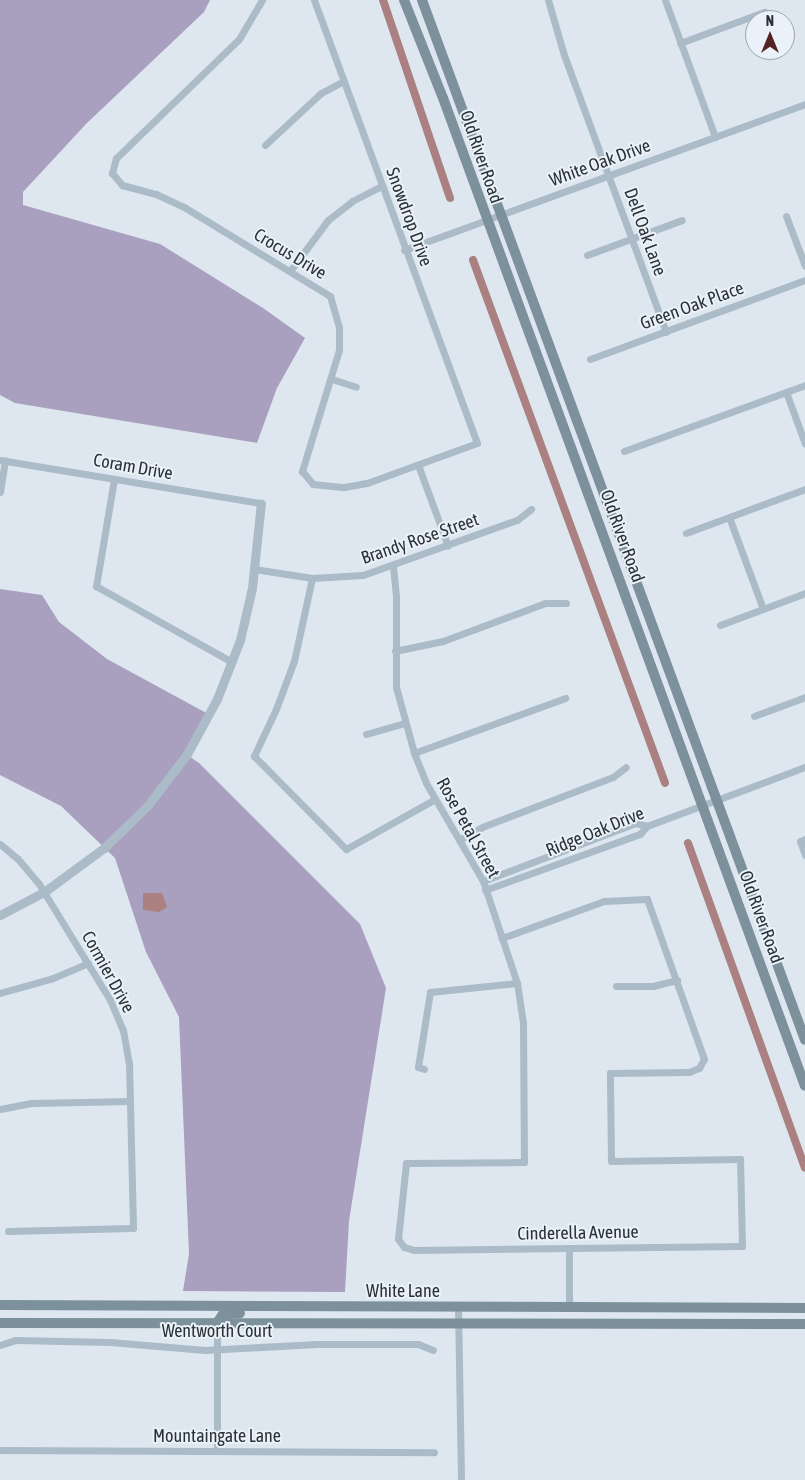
<!DOCTYPE html>
<html>
<head>
<meta charset="utf-8">
<style>
  body { margin:0 }
  #map { position:relative; width:805px; height:1480px; overflow:hidden; background:#dee7f0; font-family:"Asap Condensed",sans-serif }
  div>[style] { position:absolute }
  .green>* { inset:0; background:#a99fbe }
  .water>* { inset:0; background:#ab8080 }
  .canal>* { height:8px; margin:-4px; padding:0 4px; transform-origin:4px; border-radius:4px; background:#ab8080 }
  .minor>* { height:7px; margin:-3.5px; padding:0 3.5px; transform-origin:3.5px; border-radius:3.5px; background:#abbbc7 }
  .tertiary>* { height:9px; margin:-4.5px; padding:0 4.5px; transform-origin:4.5px; border-radius:4.5px; background:#abbbc7 }
  .secondary>* { height:10px; margin:-5px; padding:0 5px; transform-origin:5px; border-radius:5px; background:#7c919b }
  span { translate:-50% -50%; white-space:nowrap; text-align:center; line-height:1.15; -webkit-text-stroke:4px #eaf1f8; paint-order:stroke }
  .street-label { font-size:18px; color:#293236 }
  .north { position:absolute; left:745px; top:10px; width:50px; height:50px; box-sizing:border-box; background:#eaf1f8; border:1px solid #9da5aa; border-radius:50%; rotate:0deg; font-size:14px; font-weight:700; line-height:20px; text-align:center; color:#293236 }
  .north::after { content:''; display:block; margin:auto; width:18px; height:22px; background:#532423; clip-path:polygon(50% 0,100% 100%,50% 72%,0 100%) }
</style>
</head>
<body>
<div id="map">
  <div class="green">
    <i style="clip-path:polygon(0 0,210px 0,204px 12px,86px 124px,23px 192px,23px 205px,160px 244px,263px 308px,305px 338px,277px 388px,257px 443px,15px 403px,0 395px)"></i>
    <i style="clip-path:polygon(0 589px,42px 595px,59px 622px,107px 659px,210px 715px,187px 755px,199px 763px,360px 924px,386px 988px,349px 1221px,345px 1292px,183px 1291px,189px 1254px,179px 1017px,146px 952px,115px 858px,61px 806px,0 775px)"></i>
  </div>
  <div class="water">
    <i style="clip-path:polygon(143px 893px,162px 893px,167px 907px,159px 912px,143px 910px)"></i>
  </div>
  <div class="canal">
    <i style="left:383px;top:0;width:209px;rotate:71.3deg"></i>
    <i style="left:473px;top:260px;width:557px;rotate:69.84deg"></i>
    <i style="left:688px;top:843px;width:345px;rotate:70.2deg"></i>
  </div>
  <div class="minor">
    <i style="left:262px;top:0;width:45px;rotate:120.5deg"></i>
    <i style="left:239px;top:39px;width:171px;rotate:135.9deg"></i>
    <i style="left:116px;top:158px;width:16px;rotate:105deg"></i>
    <i style="left:112px;top:173px;width:16px;rotate:50deg"></i>
    <i style="left:122px;top:185px;width:35px;rotate:15deg"></i>
    <i style="left:156px;top:194px;width:31px;rotate:25deg"></i>
    <i style="left:184px;top:207px;width:171px;rotate:31.4deg"></i>
    <i style="left:330px;top:296px;width:32px;rotate:74deg"></i>
    <i style="left:339px;top:327px;width:23px;rotate:90deg"></i>
    <i style="left:339px;top:350px;width:127px;rotate:107deg"></i>
    <i style="left:302px;top:471px;width:17px;rotate:50deg"></i>
    <i style="left:313px;top:484px;width:31px;rotate:6deg"></i>
    <i style="left:344px;top:487px;width:23px;rotate:-10deg"></i>
    <i style="left:367px;top:483px;width:117px;rotate:-20deg"></i>
    <i style="left:477px;top:443px;width:472px;rotate:-110.2deg"></i>
    <i style="left:548px;top:0;width:57px;rotate:73.8deg"></i>
    <i style="left:564px;top:55px;width:295px;rotate:69.8deg"></i>
    <i style="left:665px;top:0;width:146px;rotate:69.9deg"></i>
    <i style="left:680px;top:43px;width:90px;rotate:-20.3deg"></i>
    <i style="left:265px;top:145px;width:76px;rotate:-42.9deg"></i>
    <i style="left:321px;top:93px;width:26px;rotate:-28deg"></i>
    <i style="left:786px;top:216px;width:53px;rotate:69.2deg"></i>
    <i style="left:404px;top:250px;width:427px;rotate:-20deg"></i>
    <i style="left:587px;top:255px;width:101px;rotate:-20.2deg"></i>
    <i style="left:290px;top:271px;width:64px;rotate:-53.3deg"></i>
    <i style="left:328px;top:220px;width:31px;rotate:-38deg"></i>
    <i style="left:352px;top:201px;width:34px;rotate:-27deg"></i>
    <i style="left:590px;top:359px;width:229px;rotate:-20.2deg"></i>
    <i style="left:332px;top:379px;width:25px;rotate:18deg"></i>
    <i style="left:786px;top:392px;width:55px;rotate:69.9deg"></i>
    <i style="left:624px;top:451px;width:193px;rotate:-20deg"></i>
    <i style="left:0;top:460px;width:265px;rotate:9.4deg"></i>
    <i style="left:418px;top:465px;width:86px;rotate:69.7deg"></i>
    <i style="left:114px;top:479px;width:109px;rotate:99.5deg"></i>
    <i style="left:96px;top:586px;width:156px;rotate:29.2deg"></i>
    <i style="left:0;top:492px;width:32px;rotate:-81deg"></i>
    <i style="left:729px;top:517px;width:98px;rotate:69.7deg"></i>
    <i style="left:686px;top:533px;width:127px;rotate:-20.3deg"></i>
    <i style="left:393px;top:567px;width:31px;rotate:84deg"></i>
    <i style="left:396px;top:598px;width:89px;rotate:90deg"></i>
    <i style="left:396px;top:687px;width:68px;rotate:74.7deg"></i>
    <i style="left:414px;top:753px;width:32px;rotate:68deg"></i>
    <i style="left:426px;top:783px;width:113px;rotate:59.8deg"></i>
    <i style="left:483px;top:881px;width:108px;rotate:71.6deg"></i>
    <i style="left:517px;top:983px;width:40px;rotate:81.5deg"></i>
    <i style="left:523px;top:1023px;width:139px;rotate:89.6deg"></i>
    <i style="left:524px;top:1162px;width:118px;rotate:179.5deg"></i>
    <i style="left:406px;top:1163px;width:76px;rotate:96deg"></i>
    <i style="left:398px;top:1239px;width:10px;rotate:53deg"></i>
    <i style="left:404px;top:1247px;width:10px;rotate:17deg"></i>
    <i style="left:414px;top:1250px;width:328px;rotate:-0.7deg"></i>
    <i style="left:742px;top:1246px;width:87px;rotate:-91.3deg"></i>
    <i style="left:740px;top:1159px;width:129px;rotate:179.1deg"></i>
    <i style="left:611px;top:1161px;width:88px;rotate:-90.7deg"></i>
    <i style="left:610px;top:1073px;width:79px;rotate:-0.7deg"></i>
    <i style="left:689px;top:1072px;width:11px;rotate:-22deg"></i>
    <i style="left:699px;top:1068px;width:10px;rotate:-61deg"></i>
    <i style="left:704px;top:1059px;width:170px;rotate:-109.6deg"></i>
    <i style="left:647px;top:899px;width:43px;rotate:177.3deg"></i>
    <i style="left:604px;top:901px;width:109px;rotate:160.1deg"></i>
    <i style="left:254px;top:569px;width:59px;rotate:8.8deg"></i>
    <i style="left:312px;top:578px;width:51px;rotate:-3.4deg"></i>
    <i style="left:363px;top:575px;width:164px;rotate:-19.7deg"></i>
    <i style="left:517px;top:520px;width:18px;rotate:-38deg"></i>
    <i style="left:312px;top:578px;width:85px;rotate:102.2deg"></i>
    <i style="left:294px;top:661px;width:51px;rotate:110.6deg"></i>
    <i style="left:276px;top:709px;width:52px;rotate:115.1deg"></i>
    <i style="left:254px;top:756px;width:131px;rotate:45.3deg"></i>
    <i style="left:346px;top:849px;width:102px;rotate:-29.3deg"></i>
    <i style="left:720px;top:625px;width:91px;rotate:-20.6deg"></i>
    <i style="left:395px;top:651px;width:49px;rotate:-11.8deg"></i>
    <i style="left:443px;top:641px;width:109px;rotate:-20.4deg"></i>
    <i style="left:545px;top:603px;width:21px"></i>
    <i style="left:754px;top:716px;width:54px;rotate:-20.4deg"></i>
    <i style="left:366px;top:734px;width:41px;rotate:-15.8deg"></i>
    <i style="left:414px;top:753px;width:161px;rotate:-20deg"></i>
    <i style="left:805px;top:839px;width:5px;rotate:158deg"></i>
    <i style="left:800px;top:841px;width:15px;rotate:70deg"></i>
    <i style="left:459px;top:840px;width:26px;rotate:-29deg"></i>
    <i style="left:482px;top:827px;width:140px;rotate:-20.9deg"></i>
    <i style="left:613px;top:777px;width:16px;rotate:-38deg"></i>
    <i style="left:0;top:844px;width:23px;rotate:40deg"></i>
    <i style="left:18px;top:859px;width:33px;rotate:50deg"></i>
    <i style="left:39px;top:884px;width:136px;rotate:58.5deg"></i>
    <i style="left:110px;top:1000px;width:33px;rotate:67deg"></i>
    <i style="left:123px;top:1030px;width:34px;rotate:80deg"></i>
    <i style="left:129px;top:1063px;width:165px;rotate:88.6deg"></i>
    <i style="left:133px;top:1228px;width:125px;rotate:178.6deg"></i>
    <i style="left:483px;top:881px;width:164px;rotate:-20.8deg"></i>
    <i style="left:636px;top:823px;width:11px;rotate:15deg"></i>
    <i style="left:485px;top:890px;width:165px;rotate:-19.9deg"></i>
    <i style="left:640px;top:834px;width:11px;rotate:-49deg"></i>
    <i style="left:647px;top:826px;width:169px;rotate:-20.5deg"></i>
    <i style="left:616px;top:986px;width:37px"></i>
    <i style="left:653px;top:986px;width:25px;rotate:-14deg"></i>
    <i style="left:0;top:993px;width:55px;rotate:-15.8deg"></i>
    <i style="left:53px;top:978px;width:38px;rotate:-23deg"></i>
    <i style="left:424px;top:1069px;width:6px;rotate:-162deg"></i>
    <i style="left:418px;top:1067px;width:76px;rotate:-80.9deg"></i>
    <i style="left:430px;top:992px;width:87px;rotate:-5.9deg"></i>
    <i style="left:0;top:1109px;width:33px;rotate:-11deg"></i>
    <i style="left:32px;top:1103px;width:98px;rotate:-1.2deg"></i>
    <i style="left:569px;top:1248px;width:59px;rotate:90deg"></i>
    <i style="left:458px;top:1307px;width:173px;rotate:89deg"></i>
    <i style="left:217px;top:1323px;width:128px;rotate:90deg"></i>
    <i style="left:0;top:1345px;width:16px;rotate:-18deg"></i>
    <i style="left:15px;top:1340px;width:95px;rotate:1.2deg"></i>
    <i style="left:110px;top:1342px;width:95px;rotate:4.8deg"></i>
    <i style="left:205px;top:1350px;width:112px;rotate:-3.1deg"></i>
    <i style="left:317px;top:1344px;width:101px"></i>
    <i style="left:418px;top:1344px;width:16px;rotate:22deg"></i>
    <i style="left:0;top:1450px;width:434px;rotate:0.3deg"></i>
  </div>
  <div class="tertiary">
    <i style="left:0;top:915px;width:50px;rotate:-27.6deg"></i>
    <i style="left:44px;top:892px;width:74px;rotate:-36.3deg"></i>
    <i style="left:104px;top:848px;width:62px;rotate:-44.3deg"></i>
    <i style="left:148px;top:805px;width:64px;rotate:-52.6deg"></i>
    <i style="left:187px;top:754px;width:63px;rotate:-61.4deg"></i>
    <i style="left:217px;top:699px;width:63px;rotate:-68.7deg"></i>
    <i style="left:240px;top:640px;width:53px;rotate:-77deg"></i>
    <i style="left:252px;top:588px;width:85px;rotate:-84deg"></i>
  </div>
  <div class="secondary">
    <i style="left:404px;top:0;width:105px;rotate:68.3deg"></i>
    <i style="left:443px;top:98px;width:1052px;rotate:69.88deg"></i>
    <i style="left:422px;top:0;width:1108px;rotate:69.78deg"></i>
    <i style="left:0;top:1305px;width:805px;rotate:0.21deg"></i>
    <i style="left:0;top:1323px;width:805px;rotate:0.07deg"></i>
    <i style="left:217px;top:1323px;width:11px;rotate:-56deg"></i>
    <i style="left:223px;top:1314px;width:17px;rotate:-3deg"></i>
  </div>
  <div class="street-label">
    <span style="left:481px;top:157px;rotate:71deg">Old River Road</span>
    <span style="left:600px;top:163px;rotate:-20deg">White Oak Drive</span>
    <span style="left:409px;top:217px;rotate:70deg">Snowdrop Drive</span>
    <span style="left:645px;top:232px;rotate:70deg">Dell Oak Lane</span>
    <span style="left:290px;top:254px;rotate:31deg">Crocus Drive</span>
    <span style="left:692px;top:306px;rotate:-20deg">Green Oak Place</span>
    <span style="left:133px;top:467px;rotate:10deg">Coram Drive</span>
    <span style="left:622px;top:536px;rotate:70deg">Old River Road</span>
    <span style="left:420px;top:539px;rotate:-19deg">Brandy Rose Street</span>
    <span style="left:468px;top:828px;rotate:61deg">Rose Petal Street</span>
    <span style="left:595px;top:832px;rotate:-22deg">Ridge Oak Drive</span>
    <span style="left:761px;top:917px;rotate:70deg">Old River Road</span>
    <span style="left:108px;top:972px;rotate:61deg">Cormier Drive</span>
    <span style="left:578px;top:1233px;rotate:-1deg">Cinderella Avenue</span>
    <span style="left:403px;top:1291px">White Lane</span>
    <span style="left:217px;top:1331px">Wentworth Court</span>
    <span style="left:217px;top:1436px">Mountaingate Lane</span>
  </div>
  <div class="north">N</div>
</div>
</body>
</html>
